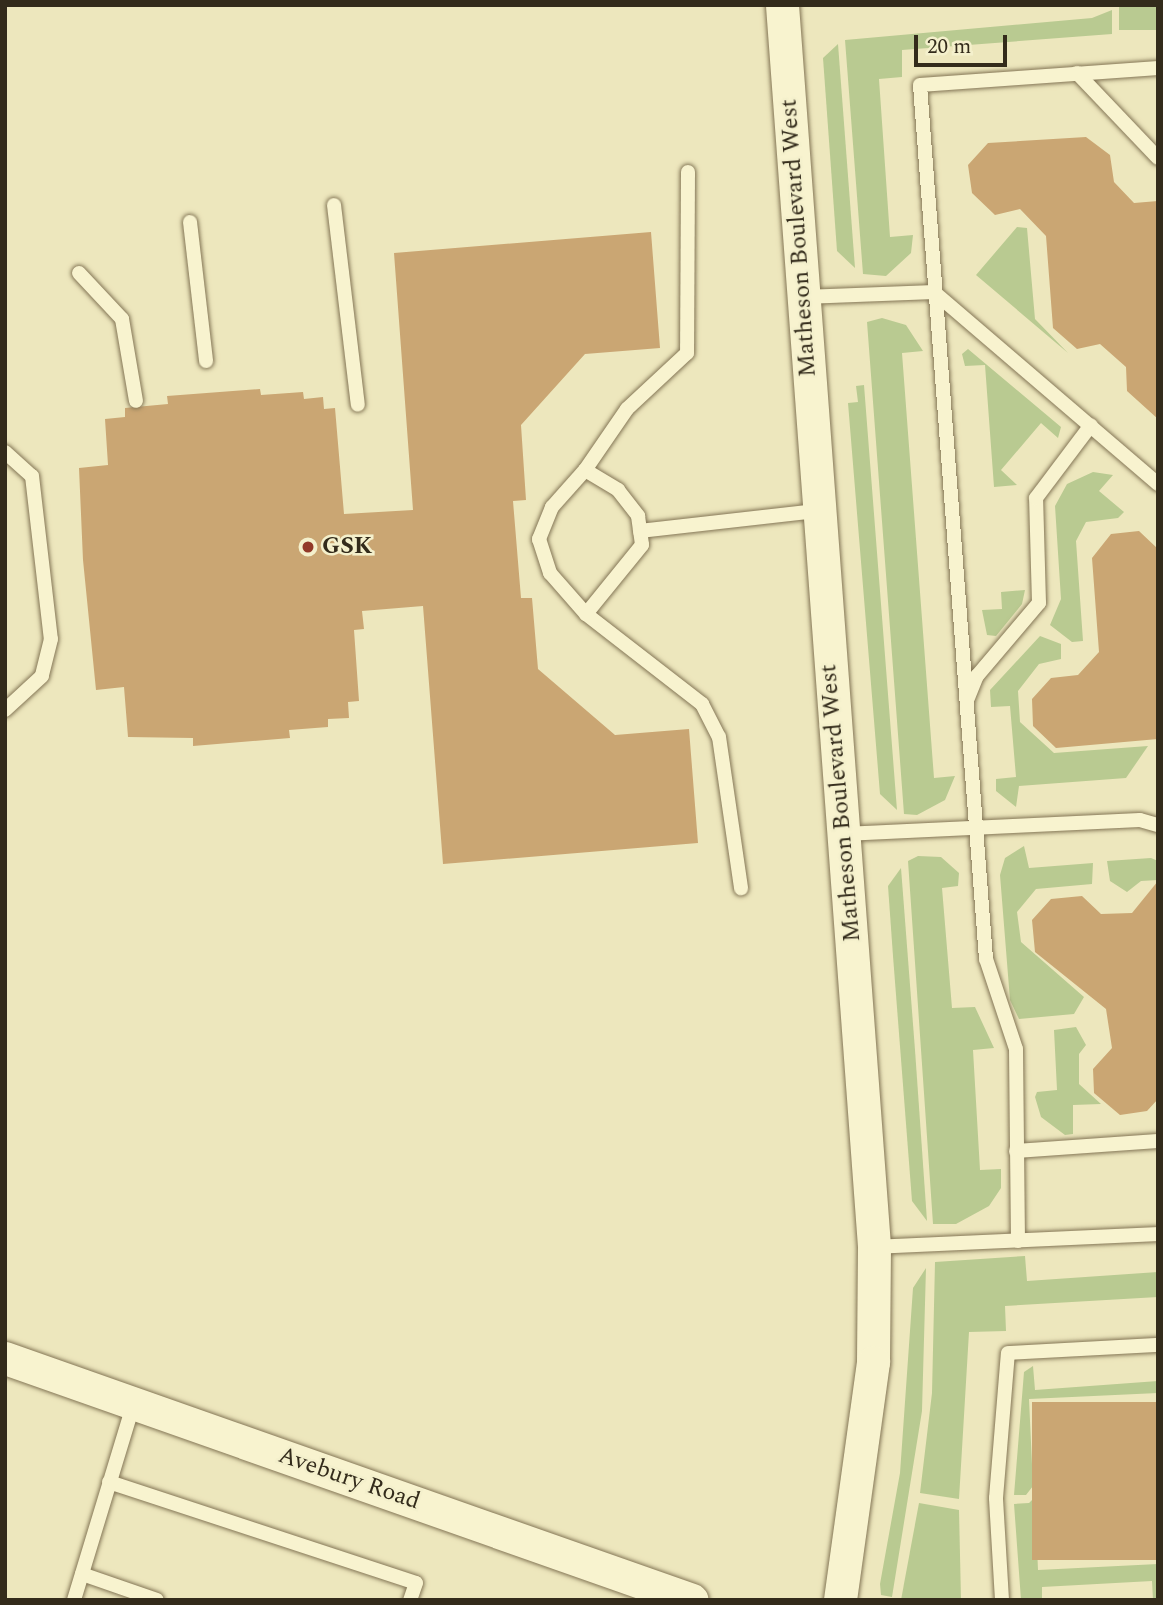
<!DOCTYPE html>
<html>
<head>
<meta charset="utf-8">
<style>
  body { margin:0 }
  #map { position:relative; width:1163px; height:1605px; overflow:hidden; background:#ede7bd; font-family:Spectral,serif }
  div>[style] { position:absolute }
  .green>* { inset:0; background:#b9ca91; transform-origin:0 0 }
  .building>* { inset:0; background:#caa673; transform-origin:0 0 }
  .roads { filter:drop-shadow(0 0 2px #847656) drop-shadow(0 0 2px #847656) }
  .service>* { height:14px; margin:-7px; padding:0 7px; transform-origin:7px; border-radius:7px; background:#f8f3cf }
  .tertiary>* { height:33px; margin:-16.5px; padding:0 16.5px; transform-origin:16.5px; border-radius:16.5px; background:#f8f3cf }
  .dots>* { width:19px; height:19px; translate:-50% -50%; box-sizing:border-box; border:4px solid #f4f0cc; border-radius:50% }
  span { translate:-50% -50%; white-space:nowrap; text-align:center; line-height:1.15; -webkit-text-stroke:5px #f4f0cc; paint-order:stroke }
  .street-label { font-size:24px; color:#332b1b }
  .poi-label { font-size:24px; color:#332b1b; font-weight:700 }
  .left { translate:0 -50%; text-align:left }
  .frame { position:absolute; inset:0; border:7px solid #332b1b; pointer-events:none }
  .scale { position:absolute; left:914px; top:35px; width:93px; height:32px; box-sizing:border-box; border:4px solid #332b1b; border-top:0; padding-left:9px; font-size:21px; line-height:24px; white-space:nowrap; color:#332b1b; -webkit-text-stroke:5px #f4f0cc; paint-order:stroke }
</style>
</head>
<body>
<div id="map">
  <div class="green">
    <i style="left:1158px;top:5px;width:25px;height:39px;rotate:90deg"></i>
    <i style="clip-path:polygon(1112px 10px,1112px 34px,902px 50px,902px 77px,879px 79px,890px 237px,913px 235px,911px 253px,886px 276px,863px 274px,845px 40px,1092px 18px)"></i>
    <i style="clip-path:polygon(838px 44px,855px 268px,837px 251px,823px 58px)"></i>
    <i style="clip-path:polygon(1017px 227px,1027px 228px,1035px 319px,1068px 353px,976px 275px)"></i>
    <i style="clip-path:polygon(882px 318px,906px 325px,923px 351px,902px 353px,934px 778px,955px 776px,945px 800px,917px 815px,904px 814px,867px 322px)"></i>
    <i style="clip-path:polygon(968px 349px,1061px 427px,1058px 438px,1041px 423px,1001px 470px,1017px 485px,994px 487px,985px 365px,965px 366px,962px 354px)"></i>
    <i style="clip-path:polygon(864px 385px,897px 810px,880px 794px,848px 403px,858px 402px,856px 386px)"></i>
    <i style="clip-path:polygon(1093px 472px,1113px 475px,1099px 491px,1124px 512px,1118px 518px,1086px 522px,1076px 541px,1083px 641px,1072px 642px,1050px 625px,1061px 599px,1055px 506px,1067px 484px)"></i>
    <i style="clip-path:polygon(1025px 590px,1022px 604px,996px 636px,987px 635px,982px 610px,1002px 609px,1001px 592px)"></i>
    <i style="clip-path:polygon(1040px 636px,1061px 644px,1061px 659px,1039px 664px,1018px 691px,1020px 722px,1054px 753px,1148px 746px,1126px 778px,1019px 786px,1016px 807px,996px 791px,996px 779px,1016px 777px,1010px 706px,991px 707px,990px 690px)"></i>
    <i style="clip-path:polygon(1024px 846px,1029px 868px,1093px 863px,1092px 884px,1036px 889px,1017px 912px,1021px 942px,1084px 997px,1074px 1014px,1019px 1019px,1010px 1000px,1000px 875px,1005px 858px)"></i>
    <i style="clip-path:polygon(918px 856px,941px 857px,959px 873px,958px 886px,942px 888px,952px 1008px,975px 1007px,994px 1048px,973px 1050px,980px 1170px,1001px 1169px,1001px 1188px,989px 1206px,956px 1224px,933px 1224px,908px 861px)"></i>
    <i style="clip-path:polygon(1151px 858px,1158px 861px,1158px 880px,1141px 881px,1127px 892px,1110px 881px,1107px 861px)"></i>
    <i style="clip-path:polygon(901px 868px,915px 1050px,927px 1221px,912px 1201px,893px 956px,888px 886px)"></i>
    <i style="clip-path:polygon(1076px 1027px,1086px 1045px,1079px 1054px,1079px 1084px,1101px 1104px,1073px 1105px,1073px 1134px,1065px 1135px,1041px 1117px,1035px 1097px,1037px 1092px,1057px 1090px,1054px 1030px)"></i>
    <i style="clip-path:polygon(1025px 1256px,1027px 1281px,1158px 1272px,1158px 1297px,1005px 1306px,1006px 1331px,969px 1332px,959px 1499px,920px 1493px,932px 1393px,935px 1262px)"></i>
    <i style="clip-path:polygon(926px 1268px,922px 1411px,892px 1597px,881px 1595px,880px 1584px,900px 1473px,913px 1288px)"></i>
    <i style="clip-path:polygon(1033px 1366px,1035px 1390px,1158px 1381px,1158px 1393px,1029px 1399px,1033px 1486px,1026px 1495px,1014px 1495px,1024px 1372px)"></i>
    <i style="clip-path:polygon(1035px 1497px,1038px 1570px,1158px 1564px,1158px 1600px,1153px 1600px,1152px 1581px,1042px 1587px,1042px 1600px,1021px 1600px,1014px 1504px,1029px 1503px)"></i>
    <i style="clip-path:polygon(919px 1503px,959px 1510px,961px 1600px,901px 1600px)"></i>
  </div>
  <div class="building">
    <i style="clip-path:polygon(1086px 137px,1110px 155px,1114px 182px,1134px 203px,1158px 201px,1158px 419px,1127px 391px,1126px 367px,1100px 344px,1077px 349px,1053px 328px,1046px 236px,1020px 209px,995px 215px,972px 193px,968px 165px,988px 143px)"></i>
    <i style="clip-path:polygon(651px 232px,660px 348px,585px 354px,521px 425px,526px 500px,513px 501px,521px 598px,532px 598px,538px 669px,615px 735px,689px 729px,698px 843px,443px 864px,423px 606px,362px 611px,364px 629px,354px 630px,359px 701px,348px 702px,349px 718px,328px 719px,328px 727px,289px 730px,290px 738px,193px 746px,193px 738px,128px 737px,124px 687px,96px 690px,83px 560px,79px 468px,108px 465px,105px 419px,125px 417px,125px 408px,168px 404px,167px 396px,260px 389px,261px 395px,303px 392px,304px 399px,323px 397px,324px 409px,335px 408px,344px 514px,413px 510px,394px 253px)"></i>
    <i style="clip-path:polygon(1139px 531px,1158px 549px,1158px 739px,1056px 748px,1033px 726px,1032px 699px,1051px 678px,1078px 675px,1099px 652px,1092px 558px,1111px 534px)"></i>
    <i style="clip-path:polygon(1158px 881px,1158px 1099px,1147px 1111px,1120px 1115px,1094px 1093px,1093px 1069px,1112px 1048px,1106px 1009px,1035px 952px,1032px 920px,1051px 899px,1082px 896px,1101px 914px,1132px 913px)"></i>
    <i style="left:1158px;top:1402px;width:158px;height:126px;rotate:90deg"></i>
  </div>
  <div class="roads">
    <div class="service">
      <i style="left:1077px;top:73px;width:117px;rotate:46.4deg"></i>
      <i style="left:688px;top:172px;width:181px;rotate:90.3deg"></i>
      <i style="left:687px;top:353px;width:82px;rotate:137deg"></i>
      <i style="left:627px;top:409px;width:74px;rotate:124.5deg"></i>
      <i style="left:585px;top:470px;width:39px;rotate:31deg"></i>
      <i style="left:618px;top:490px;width:33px;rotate:52deg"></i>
      <i style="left:638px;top:516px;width:29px;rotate:82deg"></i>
      <i style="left:642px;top:545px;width:89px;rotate:129.1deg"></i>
      <i style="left:586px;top:614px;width:147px;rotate:37.8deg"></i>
      <i style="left:702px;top:704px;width:37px;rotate:63deg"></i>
      <i style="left:719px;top:737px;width:153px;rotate:81.7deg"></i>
      <i style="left:334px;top:205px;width:201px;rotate:83.2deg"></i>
      <i style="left:190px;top:222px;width:140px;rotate:83.4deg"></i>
      <i style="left:79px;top:273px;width:63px;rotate:46.9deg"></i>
      <i style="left:122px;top:319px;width:83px;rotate:80.3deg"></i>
      <i style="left:804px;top:297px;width:130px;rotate:-2.2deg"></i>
      <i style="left:934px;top:292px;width:295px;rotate:40.6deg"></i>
      <i style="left:5px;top:452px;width:36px;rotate:42deg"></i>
      <i style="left:32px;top:476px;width:164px;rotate:83.4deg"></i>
      <i style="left:51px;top:639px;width:38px;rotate:104deg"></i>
      <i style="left:42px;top:676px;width:50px;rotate:137.4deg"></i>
      <i style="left:585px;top:470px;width:50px;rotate:131.7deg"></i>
      <i style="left:552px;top:507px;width:35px;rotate:112deg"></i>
      <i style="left:539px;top:539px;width:36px;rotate:72deg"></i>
      <i style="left:550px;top:573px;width:55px;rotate:48.7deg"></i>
      <i style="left:640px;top:531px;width:177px;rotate:-6.5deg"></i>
      <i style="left:968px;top:698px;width:24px;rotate:-68deg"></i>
      <i style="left:977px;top:676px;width:96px;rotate:-49.7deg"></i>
      <i style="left:1039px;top:603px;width:105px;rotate:-91.6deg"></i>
      <i style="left:1036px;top:498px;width:91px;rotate:-53deg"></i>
      <i style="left:844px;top:834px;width:296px;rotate:-2.7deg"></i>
      <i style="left:1140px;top:820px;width:19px;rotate:16deg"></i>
      <i style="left:1016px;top:1151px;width:142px;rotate:-4deg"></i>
      <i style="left:1018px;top:1241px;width:192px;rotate:-90.6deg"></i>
      <i style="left:1016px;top:1049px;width:95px;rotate:-108.4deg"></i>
      <i style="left:986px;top:959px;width:876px;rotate:-94.32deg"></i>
      <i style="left:920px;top:85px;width:239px;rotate:-4.1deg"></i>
      <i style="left:874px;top:1247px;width:284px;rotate:-2.6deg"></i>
      <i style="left:109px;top:1482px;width:323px;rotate:18.2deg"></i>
      <i style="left:416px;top:1583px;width:18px;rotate:109deg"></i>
      <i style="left:82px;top:1574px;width:79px;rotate:19.1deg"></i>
      <i style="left:74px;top:1600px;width:206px;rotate:-73.1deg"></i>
      <i style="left:1002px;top:1600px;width:102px;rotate:-93.4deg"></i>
      <i style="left:996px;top:1498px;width:145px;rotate:-85.3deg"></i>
      <i style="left:1008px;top:1353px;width:150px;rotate:-3.1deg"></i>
    </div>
    <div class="tertiary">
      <i style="left:782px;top:5px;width:1245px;rotate:85.76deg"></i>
      <i style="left:874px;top:1247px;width:115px;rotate:90.5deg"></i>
      <i style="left:873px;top:1362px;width:240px;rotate:97.9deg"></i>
      <i style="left:5px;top:1358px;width:728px;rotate:19.41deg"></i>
    </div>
  </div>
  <div class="dots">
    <i style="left:308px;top:547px;background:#923928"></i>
  </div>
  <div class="street-label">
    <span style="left:799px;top:238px;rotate:-94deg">Matheson Boulevard West</span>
    <span style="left:841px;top:803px;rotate:-95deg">Matheson Boulevard West</span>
    <span style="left:349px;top:1479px;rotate:19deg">Avebury Road</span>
  </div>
  <div class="poi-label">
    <span class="left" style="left:322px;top:547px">GSK</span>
  </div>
  <div class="frame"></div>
  <div class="scale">20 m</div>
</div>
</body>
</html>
